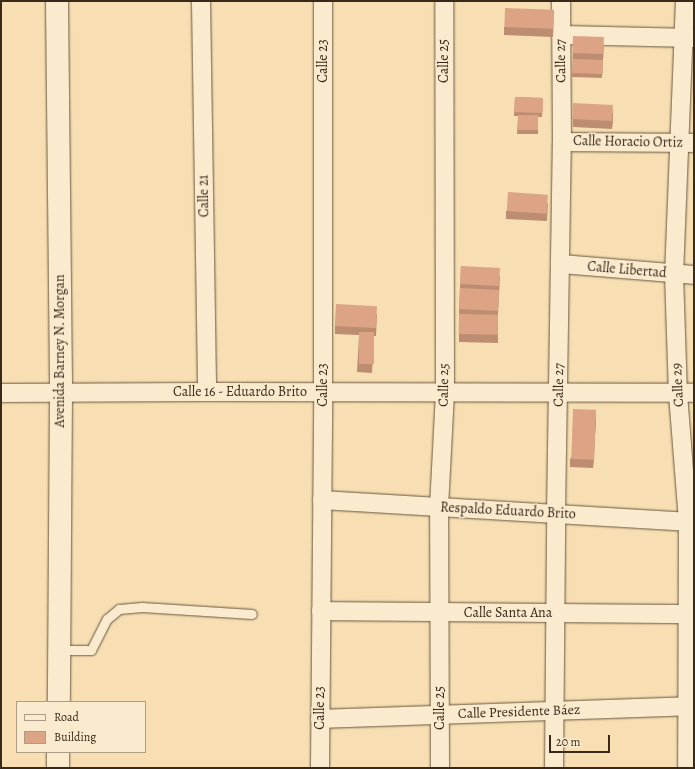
<!DOCTYPE html>
<html>
<head>
<meta charset="utf-8">
<style>
  body { margin:0 }
  #map { position:relative; width:695px; height:769px; overflow:hidden; background:#f7dfb3; font-family:Alegreya,serif }
  div>[style] { position:absolute }
  .roads { filter:drop-shadow(0 0 1px #695640) drop-shadow(0 0 1px #695640) }
  .lane>* { height:9px; margin:-4.5px; padding:0 4.5px; transform-origin:4.5px; border-radius:4.5px; background:#faeace }
  .street>* { height:18px; margin:-9px; padding:0 9px; transform-origin:9px; border-radius:9px; background:#faeace }
  .secondary>* { height:22px; margin:-11px; padding:0 11px; transform-origin:11px; border-radius:11px; background:#faeace }
  .wall>* { inset:0; background:#bd8d72 }
  .shaded-wall>* { inset:0; background:#9a735d }
  .building>* { inset:0; background:#dca485; transform-origin:0 0 }
  span { translate:-50% -50%; white-space:nowrap; text-align:center; line-height:1.15; -webkit-text-stroke:3px #faeace; paint-order:stroke }
  .street-label { font-size:14px; color:#3a2919 }
  .frame { position:absolute; inset:0; border:2px solid #3a2919; pointer-events:none }
  .legend { position:absolute; left:16px; top:701px; width:130px; height:52px; box-sizing:border-box; background:#faeace; border:1px solid #ad9d86; margin:0; padding:5px 7px; list-style:none; font-size:12px; color:#3a2919 }
  .legend li { display:flex; align-items:center; gap:8px; height:20px }
  .legend b { width:20px; border:1px solid #ad9d86 }
  .scale { position:absolute; left:549px; top:735px; width:61px; height:18px; box-sizing:border-box; border:2px solid #3a2919; border-top:0; padding-left:5px; font-size:12px; line-height:14px; white-space:nowrap; color:#3a2919; -webkit-text-stroke:3px #faeace; paint-order:stroke }
</style>
</head>
<body>
<div id="map">
  <div class="roads">
    <div class="lane">
      <i style="left:59px;top:650px;width:32px"></i>
      <i style="left:91px;top:650px;width:35px;rotate:-63deg"></i>
      <i style="left:107px;top:619px;width:16px;rotate:-40deg"></i>
      <i style="left:119px;top:609px;width:23px;rotate:-5deg"></i>
      <i style="left:142px;top:607px;width:110px;rotate:3.6deg"></i>
    </div>
    <div class="street">
      <i style="left:201px;top:1px;width:391px;rotate:89.1deg"></i>
      <i style="left:685px;top:1px;width:273px;rotate:92.3deg"></i>
      <i style="left:674px;top:274px;width:120px;rotate:88.1deg"></i>
      <i style="left:678px;top:394px;width:127px;rotate:85.5deg"></i>
      <i style="left:688px;top:521px;width:247px;rotate:90.2deg"></i>
      <i style="left:561px;top:35px;width:133px;rotate:1.3deg"></i>
      <i style="left:562px;top:142px;width:132px;rotate:0.4deg"></i>
      <i style="left:561px;top:264px;width:133px;rotate:4.7deg"></i>
      <i style="left:1px;top:393px;width:206px;rotate:-0.3deg"></i>
      <i style="left:207px;top:392px;width:487px;rotate:0.1deg"></i>
      <i style="left:322px;top:500px;width:373px;rotate:3.4deg"></i>
      <i style="left:321px;top:611px;width:373px;rotate:0.5deg"></i>
      <i style="left:320px;top:719px;width:374px;rotate:-2deg"></i>
      <i style="left:320px;top:768px;width:376px;rotate:-89.5deg"></i>
      <i style="left:323px;top:392px;width:391px;rotate:-90deg"></i>
      <i style="left:440px;top:768px;width:261px;rotate:-90.2deg"></i>
      <i style="left:439px;top:507px;width:114px;rotate:-87deg"></i>
      <i style="left:445px;top:393px;width:392px;rotate:-90.1deg"></i>
      <i style="left:554px;top:768px;width:254px;rotate:-89.5deg"></i>
      <i style="left:556px;top:514px;width:372px;rotate:-89.1deg"></i>
      <i style="left:562px;top:142px;width:141px;rotate:-90.4deg"></i>
    </div>
    <div class="secondary">
      <i style="left:57px;top:1px;width:393px;rotate:89.4deg"></i>
      <i style="left:61px;top:394px;width:308px;rotate:90.4deg"></i>
      <i style="left:58px;top:768px;width:16px;rotate:-90deg"></i>
    </div>
  </div>
  <div class="wall">
    <i style="clip-path:polygon(554px 10px,553px 37px,504px 35px,504px 27px)"></i>
    <i style="clip-path:polygon(604px 45px,602px 78px,572px 77px,573px 53px)"></i>
    <i style="clip-path:polygon(515px 97px,543px 98px,542px 117px,538px 117px,538px 134px,517px 134px,518px 116px,514px 116px)"></i>
    <i style="clip-path:polygon(613px 113px,612px 129px,573px 127px,573px 119px)"></i>
    <i style="clip-path:polygon(548px 203px,547px 221px,506px 219px,506px 211px)"></i>
    <i style="clip-path:polygon(461px 266px,500px 276px,498px 315px,498px 343px,459px 342px,459px 309px)"></i>
    <i style="clip-path:polygon(377px 314px,376px 336px,374px 336px,372px 373px,357px 372px,359px 335px,335px 334px,335px 326px)"></i>
    <i style="clip-path:polygon(596px 418px,593px 468px,570px 467px,570px 459px)"></i>
  </div>
  <div class="shaded-wall">
    <i style="clip-path:polygon(613px 105px,613px 113px,612px 129px,612px 121px)"></i>
    <i style="clip-path:polygon(596px 410px,596px 418px,593px 468px,593px 460px)"></i>
  </div>
  <div class="building">
    <i style="left:505px;top:8px;width:49px;height:19px;rotate:2deg"></i>
    <i style="left:573px;top:36px;width:31px;height:17px;rotate:2deg"></i>
    <i style="left:573px;top:59px;width:30px;height:14px;rotate:2deg"></i>
    <i style="left:515px;top:97px;width:28px;height:15px;rotate:2deg"></i>
    <i style="left:573px;top:103px;width:40px;height:16px;rotate:3deg"></i>
    <i style="left:518px;top:115px;width:20px;height:15px"></i>
    <i style="left:508px;top:192px;width:40px;height:19px;rotate:4deg"></i>
    <i style="left:461px;top:266px;width:39px;height:18px;rotate:3deg"></i>
    <i style="left:460px;top:288px;width:39px;height:21px;rotate:3deg"></i>
    <i style="left:336px;top:304px;width:41px;height:22px;rotate:3deg"></i>
    <i style="left:459px;top:314px;width:39px;height:20px;rotate:1deg"></i>
    <i style="left:359px;top:332px;width:15px;height:32px"></i>
    <i style="left:573px;top:409px;width:23px;height:50px;rotate:2deg"></i>
  </div>
  <div class="street-label">
    <span style="left:323px;top:61px;rotate:-90deg">Calle 23</span>
    <span style="left:444px;top:61px;rotate:-90deg">Calle 25</span>
    <span style="left:561px;top:61px;rotate:-91deg">Calle 27</span>
    <span style="left:628px;top:142px;rotate:1deg">Calle Horacio Ortiz</span>
    <span style="left:204px;top:196px;rotate:-91deg">Calle 21</span>
    <span style="left:627px;top:270px;rotate:5deg">Calle Libertad</span>
    <span style="left:60px;top:351px;rotate:-90deg">Avenida Barney N. Morgan</span>
    <span style="left:323px;top:385px;rotate:-90deg">Calle 23</span>
    <span style="left:444px;top:385px;rotate:-89deg">Calle 25</span>
    <span style="left:559px;top:385px;rotate:-89deg">Calle 27</span>
    <span style="left:678px;top:385px;rotate:-93deg">Calle 29</span>
    <span style="left:240px;top:392px">Calle 16 - Eduardo Brito</span>
    <span style="left:508px;top:511px;rotate:3deg">Respaldo Eduardo Brito</span>
    <span style="left:508px;top:613px">Calle Santa Ana</span>
    <span style="left:320px;top:708px;rotate:-90deg">Calle 23</span>
    <span style="left:440px;top:708px;rotate:-90deg">Calle 25</span>
    <span style="left:519px;top:712px;rotate:-2deg">Calle Presidente Báez</span>
  </div>
  <div class="frame"></div>
  <ul class="legend">
  <li><b style="height:5px;background:#faeace"></b>Road</li>
  <li><b style="height:11px;background:#dca485"></b>Building</li>
  </ul>
  <div class="scale">20 m</div>
</div>
</body>
</html>
